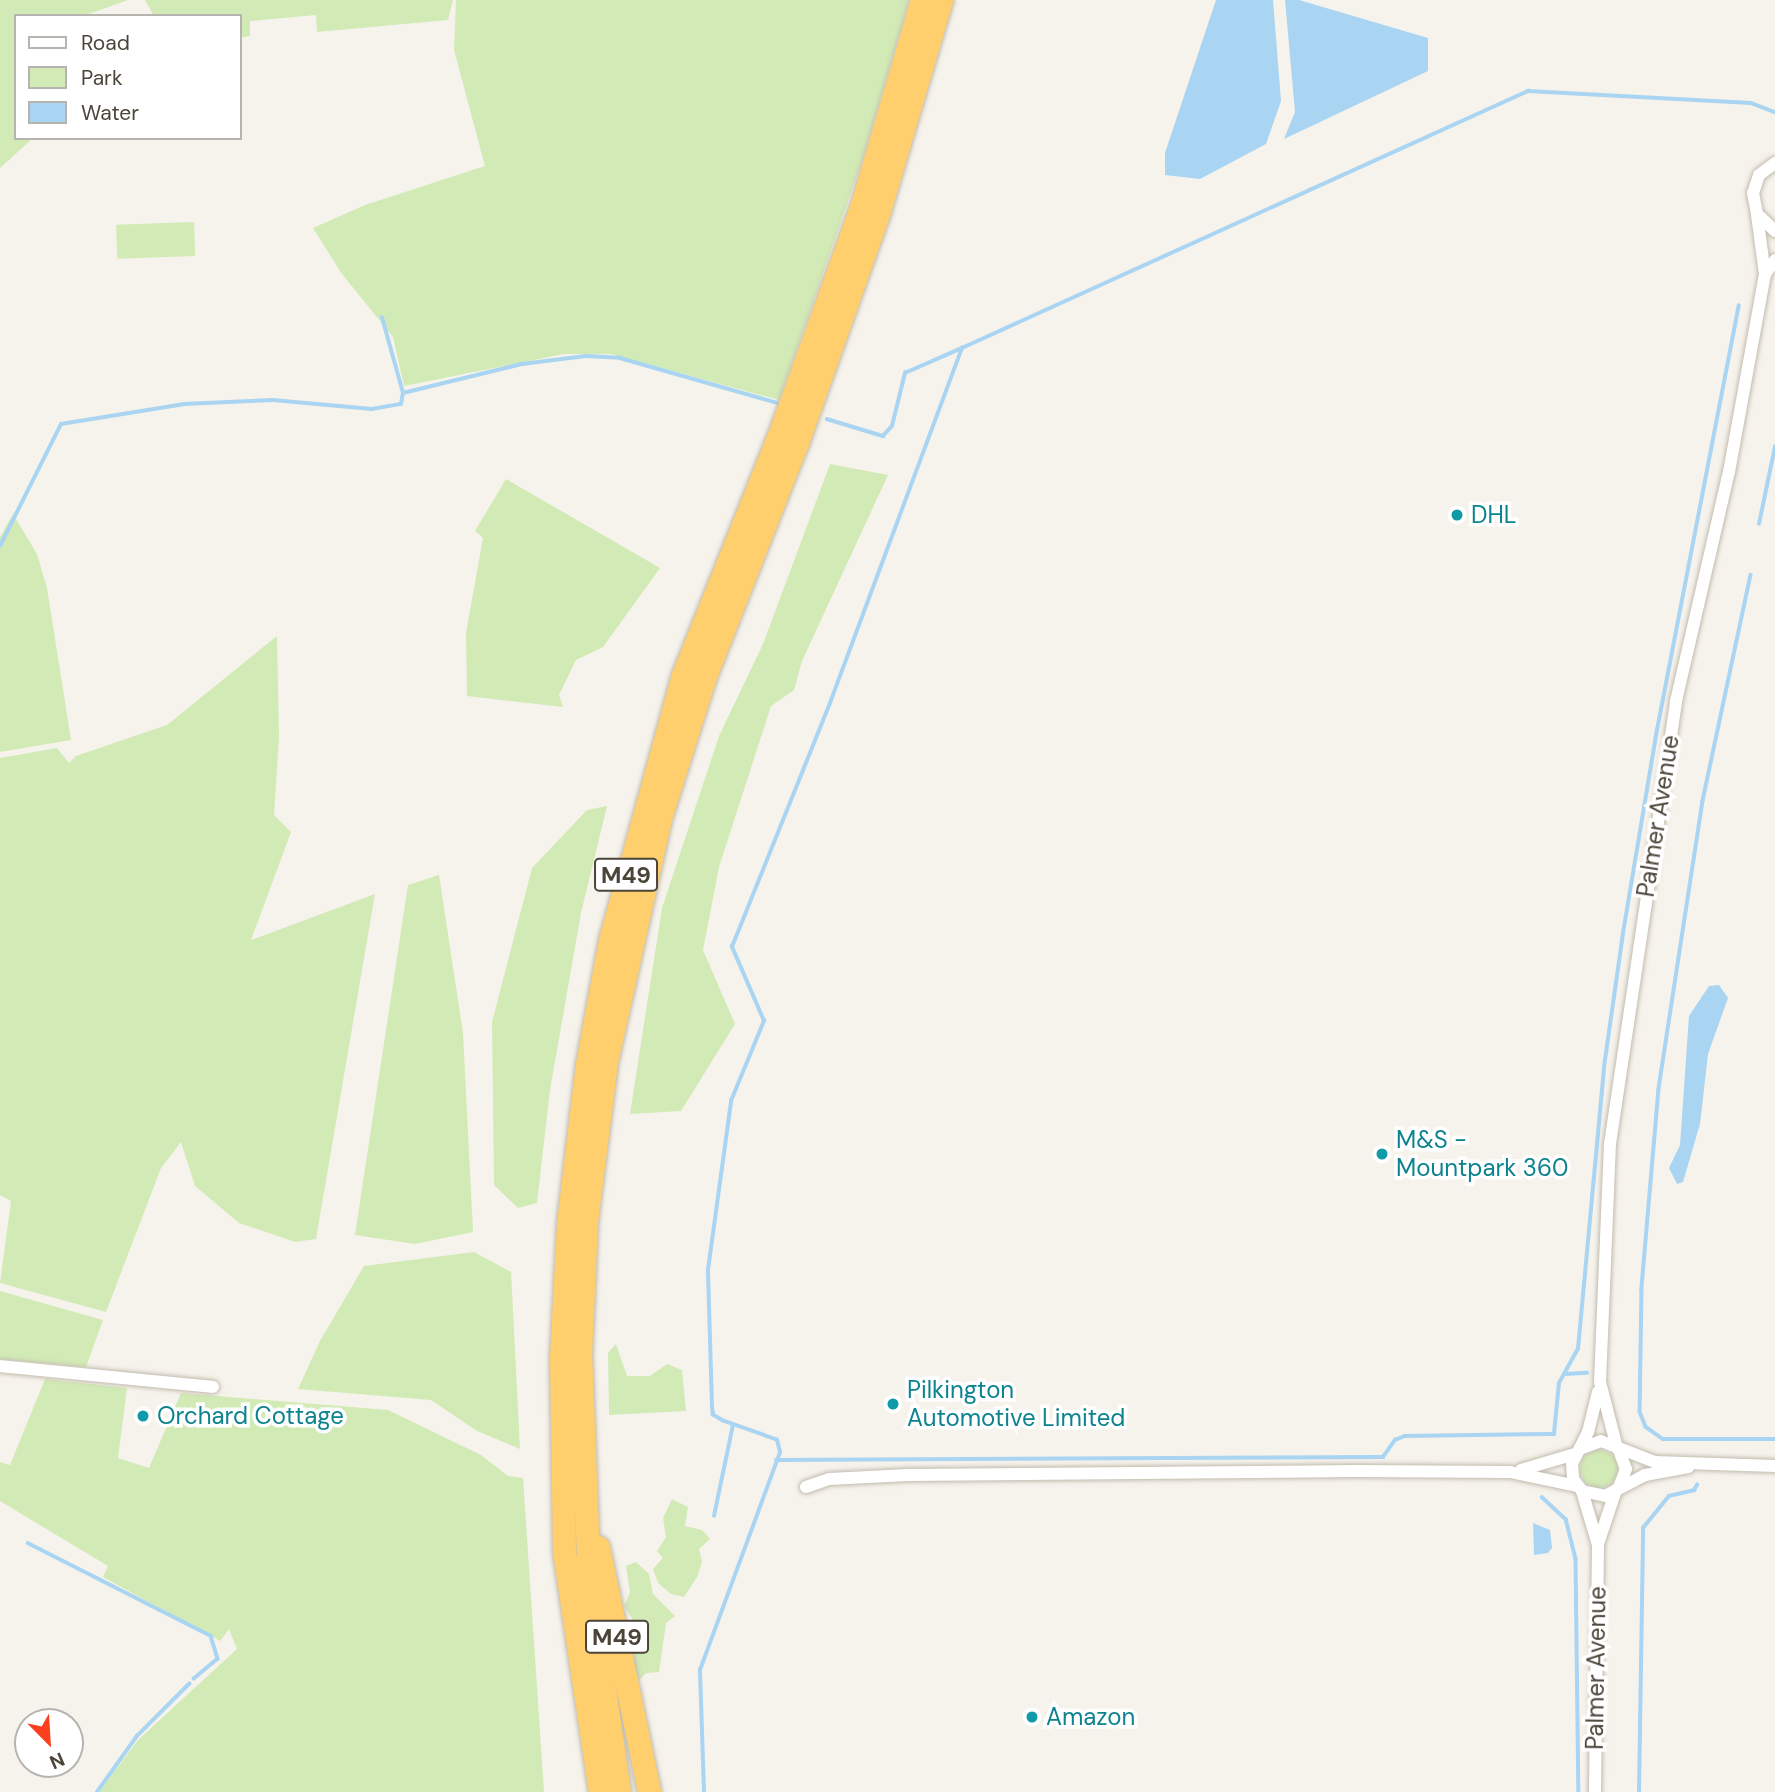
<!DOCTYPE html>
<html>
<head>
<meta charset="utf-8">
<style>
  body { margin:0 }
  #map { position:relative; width:1775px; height:1792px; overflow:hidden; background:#f6f3ec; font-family:"DM Sans",sans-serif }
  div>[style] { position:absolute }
  .green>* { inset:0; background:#d2eab5; transform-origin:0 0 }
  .round { border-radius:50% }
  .water>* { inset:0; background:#a9d4f2 }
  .stream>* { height:3.5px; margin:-1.75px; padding:0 1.75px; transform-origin:1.75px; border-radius:1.75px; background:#a9d4f2 }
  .roads { filter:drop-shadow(0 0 2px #c2bbae) drop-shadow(0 0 2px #c2bbae) }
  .minor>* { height:12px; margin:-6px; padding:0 6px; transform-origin:6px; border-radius:6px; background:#fff }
  .motorway>* { height:23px; margin:-11.5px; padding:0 11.5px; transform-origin:11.5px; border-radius:11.5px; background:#ffcf6e }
  .dots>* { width:19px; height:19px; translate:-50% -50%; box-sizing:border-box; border:4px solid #fff; border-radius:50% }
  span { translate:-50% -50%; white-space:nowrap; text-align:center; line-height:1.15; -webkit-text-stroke:7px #fff; paint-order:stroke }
  .shield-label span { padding:2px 5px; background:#fff; border:2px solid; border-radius:5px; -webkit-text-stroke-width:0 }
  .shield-label { font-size:23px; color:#4b4439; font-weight:700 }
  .culture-label { font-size:24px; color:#0d838f }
  .left { translate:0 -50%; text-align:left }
  .street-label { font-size:24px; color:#4b4439 }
  .legend { position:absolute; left:14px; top:14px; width:228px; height:126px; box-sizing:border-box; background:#fff; border:2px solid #b7b4b0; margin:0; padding:9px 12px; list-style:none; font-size:21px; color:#4b4439 }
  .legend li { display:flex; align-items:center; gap:14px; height:35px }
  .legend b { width:35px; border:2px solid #b7b4b0 }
  .north { position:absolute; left:14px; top:1708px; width:70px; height:70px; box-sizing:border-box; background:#fff; border:2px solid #b7b4b0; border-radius:50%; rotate:156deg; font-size:19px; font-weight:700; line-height:28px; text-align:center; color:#4b4439 }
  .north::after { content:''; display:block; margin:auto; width:24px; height:32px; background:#fc3f1d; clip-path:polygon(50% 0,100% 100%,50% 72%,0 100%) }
</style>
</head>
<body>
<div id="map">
  <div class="green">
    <i style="clip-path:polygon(0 0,128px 0,83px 16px,16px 16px,16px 138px,33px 138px,0 168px)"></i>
    <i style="clip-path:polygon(145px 0,453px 0,448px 20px,317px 32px,316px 15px,250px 21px,250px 36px,240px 38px,240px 16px,154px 16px)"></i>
    <i style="clip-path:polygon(456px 0,909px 0,862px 161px,779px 400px,611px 354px,564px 354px,404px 386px,393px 337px,342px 274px,313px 228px,365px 205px,485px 166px,454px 50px)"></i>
    <i style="left:194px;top:222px;width:34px;height:78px;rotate:88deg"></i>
    <i style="clip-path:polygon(830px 464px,888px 475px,802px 661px,794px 690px,771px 706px,719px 867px,703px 950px,735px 1024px,681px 1111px,630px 1114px,662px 908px,719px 736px,763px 644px)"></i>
    <i style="clip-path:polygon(506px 479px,660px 568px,603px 647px,576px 660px,559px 695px,563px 707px,467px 696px,466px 633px,483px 538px,475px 531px)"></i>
    <i style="clip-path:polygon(13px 514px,37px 554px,47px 588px,71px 740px,0 752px,0 537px)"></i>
    <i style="clip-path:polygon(277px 636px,279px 737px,274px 815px,291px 832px,251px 940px,375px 894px,316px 1239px,295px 1242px,239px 1223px,195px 1186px,181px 1142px,161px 1168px,106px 1312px,0 1283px,11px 1201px,0 1195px,0 758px,57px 748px,69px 763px,76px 756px,167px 725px)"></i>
    <i style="clip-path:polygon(607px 806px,581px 913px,550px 1090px,537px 1203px,518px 1208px,494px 1185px,492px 1022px,532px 868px,587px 810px)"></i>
    <i style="clip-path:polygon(439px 875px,463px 1033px,473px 1232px,415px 1244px,355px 1235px,408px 885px)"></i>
    <i style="clip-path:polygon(474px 1252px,511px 1272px,520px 1449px,477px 1431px,431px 1400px,298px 1389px,320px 1341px,364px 1266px)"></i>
    <i style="clip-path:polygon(0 1291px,103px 1320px,86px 1367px,0 1359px)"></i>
    <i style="clip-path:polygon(616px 1344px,627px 1376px,650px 1376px,667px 1364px,682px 1370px,686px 1411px,609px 1415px,608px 1353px)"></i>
    <i style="clip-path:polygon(45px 1379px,127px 1388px,118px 1458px,149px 1468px,181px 1393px,388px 1410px,481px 1455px,508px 1476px,523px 1478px,544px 1792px,99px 1792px,138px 1740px,237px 1649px,229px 1629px,220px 1641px,103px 1577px,108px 1566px,0 1501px,0 1462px,10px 1465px)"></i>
    <i class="round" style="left:1580px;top:1450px;width:38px;height:38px"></i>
    <i style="clip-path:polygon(672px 1499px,688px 1507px,685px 1526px,702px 1530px,710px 1539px,699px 1549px,702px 1562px,697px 1577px,684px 1597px,671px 1594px,658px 1583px,653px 1569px,663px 1558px,657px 1551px,666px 1537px,663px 1518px)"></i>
    <i style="clip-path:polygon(636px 1562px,649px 1574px,653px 1594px,675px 1616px,666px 1623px,659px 1672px,646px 1673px,639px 1680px,625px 1642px,633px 1620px,624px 1606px,630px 1593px,626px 1566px)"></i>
  </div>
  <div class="water">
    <i style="clip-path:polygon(1216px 0,1273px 0,1281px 101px,1266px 144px,1200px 179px,1165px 175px,1165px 153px)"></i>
    <i style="clip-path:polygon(1285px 0,1299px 0,1428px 38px,1428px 71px,1284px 139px,1295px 112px)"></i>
    <i style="clip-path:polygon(1719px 985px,1728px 998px,1708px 1054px,1700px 1124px,1683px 1182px,1677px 1184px,1669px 1168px,1680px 1145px,1689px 1016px,1709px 986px)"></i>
    <i style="clip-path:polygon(1533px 1523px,1550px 1530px,1552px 1548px,1548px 1553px,1534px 1555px)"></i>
  </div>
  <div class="stream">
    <i style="left:403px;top:393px;width:122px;rotate:-13.7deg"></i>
    <i style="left:522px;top:364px;width:64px;rotate:-7.1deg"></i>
    <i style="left:586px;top:356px;width:34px;rotate:3deg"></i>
    <i style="left:620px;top:358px;width:164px;rotate:15.9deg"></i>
    <i style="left:827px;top:419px;width:59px;rotate:16.9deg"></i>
    <i style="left:883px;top:436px;width:13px;rotate:-48deg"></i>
    <i style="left:892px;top:426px;width:55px;rotate:-76.2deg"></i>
    <i style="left:905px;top:373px;width:62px;rotate:-23.7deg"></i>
    <i style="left:1759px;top:524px;width:79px;rotate:-78.3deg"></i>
    <i style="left:0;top:546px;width:136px;rotate:-63.4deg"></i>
    <i style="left:61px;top:424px;width:125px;rotate:-9.2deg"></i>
    <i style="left:184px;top:404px;width:89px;rotate:-2.6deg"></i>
    <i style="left:273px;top:400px;width:99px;rotate:5.2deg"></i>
    <i style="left:372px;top:409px;width:29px;rotate:-10deg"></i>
    <i style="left:401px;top:404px;width:11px;rotate:-80deg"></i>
    <i style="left:403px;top:393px;width:78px;rotate:-105.6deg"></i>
    <i style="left:1751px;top:575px;width:231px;rotate:102deg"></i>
    <i style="left:1703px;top:801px;width:291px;rotate:98.7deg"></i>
    <i style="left:1659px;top:1089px;width:201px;rotate:94.9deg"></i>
    <i style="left:1642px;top:1289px;width:123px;rotate:90.9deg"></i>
    <i style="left:1640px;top:1412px;width:16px;rotate:68deg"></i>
    <i style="left:1646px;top:1427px;width:21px;rotate:35deg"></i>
    <i style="left:1663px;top:1439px;width:112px"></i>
    <i style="left:1565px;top:1374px;width:22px;rotate:-3deg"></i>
    <i style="left:776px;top:1460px;width:607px;rotate:-0.28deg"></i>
    <i style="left:1383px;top:1457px;width:21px;rotate:-55deg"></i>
    <i style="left:1395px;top:1440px;width:11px;rotate:-22deg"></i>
    <i style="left:1405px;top:1436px;width:149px;rotate:-0.8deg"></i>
    <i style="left:1554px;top:1434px;width:51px;rotate:-84.4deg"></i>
    <i style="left:1559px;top:1383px;width:39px;rotate:-61deg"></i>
    <i style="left:1578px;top:1349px;width:283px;rotate:-84.7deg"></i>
    <i style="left:1604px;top:1067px;width:135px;rotate:-81.9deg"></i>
    <i style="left:1623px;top:933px;width:206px;rotate:-80.5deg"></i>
    <i style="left:1657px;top:730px;width:432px;rotate:-79.1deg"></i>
    <i style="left:1542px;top:1497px;width:33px;rotate:43deg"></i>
    <i style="left:1566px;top:1519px;width:41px;rotate:76deg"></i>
    <i style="left:1576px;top:1559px;width:233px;rotate:89.3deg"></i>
    <i style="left:714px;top:1516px;width:93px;rotate:-78.2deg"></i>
    <i style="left:28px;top:1543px;width:205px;rotate:26.9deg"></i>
    <i style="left:211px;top:1636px;width:24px;rotate:73deg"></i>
    <i style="left:218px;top:1659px;width:31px;rotate:140deg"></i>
    <i style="left:97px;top:1792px;width:69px;rotate:-54.5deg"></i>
    <i style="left:137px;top:1736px;width:74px;rotate:-45deg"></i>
    <i style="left:704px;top:1792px;width:122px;rotate:-91.9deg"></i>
    <i style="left:700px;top:1670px;width:232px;rotate:-69.8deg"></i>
    <i style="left:780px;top:1452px;width:12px;rotate:-104deg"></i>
    <i style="left:777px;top:1440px;width:57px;rotate:-160.6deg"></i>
    <i style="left:723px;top:1421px;width:12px;rotate:-149deg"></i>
    <i style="left:713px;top:1415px;width:8px;rotate:-97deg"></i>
    <i style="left:712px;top:1407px;width:137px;rotate:-91.7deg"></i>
    <i style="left:708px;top:1270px;width:171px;rotate:-82.2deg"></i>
    <i style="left:731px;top:1101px;width:87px;rotate:-67.6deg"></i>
    <i style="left:764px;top:1021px;width:81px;rotate:-113.4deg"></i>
    <i style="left:732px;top:947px;width:263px;rotate:-68.1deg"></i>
    <i style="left:830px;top:703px;width:379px;rotate:-69.6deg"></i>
    <i style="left:962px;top:348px;width:622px;rotate:-24.42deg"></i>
    <i style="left:1528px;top:91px;width:223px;rotate:3.1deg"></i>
    <i style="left:1751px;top:103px;width:26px;rotate:21deg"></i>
    <i style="left:1639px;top:1792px;width:264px;rotate:-89.1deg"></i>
    <i style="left:1643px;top:1528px;width:41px;rotate:-50.9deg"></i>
    <i style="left:1669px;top:1496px;width:26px;rotate:-13deg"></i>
    <i style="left:1694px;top:1490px;width:6px;rotate:-59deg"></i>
  </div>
  <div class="roads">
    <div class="minor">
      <i style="left:1775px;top:163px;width:20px;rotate:143deg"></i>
      <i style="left:1759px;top:175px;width:19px;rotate:108deg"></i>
      <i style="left:1753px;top:193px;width:21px;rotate:79deg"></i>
      <i style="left:1757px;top:214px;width:25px;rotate:43deg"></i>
      <i style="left:1757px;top:215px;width:60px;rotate:82.3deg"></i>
      <i style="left:0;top:1366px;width:214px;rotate:5.6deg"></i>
      <i style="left:1598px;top:1392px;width:41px;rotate:104deg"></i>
      <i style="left:1588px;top:1432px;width:35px;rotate:117deg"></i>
      <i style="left:1572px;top:1463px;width:16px;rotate:86deg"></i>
      <i style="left:1573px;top:1479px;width:15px;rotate:53deg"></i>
      <i style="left:1582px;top:1491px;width:24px;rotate:12deg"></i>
      <i style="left:1605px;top:1496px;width:45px;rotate:-27.7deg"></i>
      <i style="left:1645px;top:1475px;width:44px;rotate:-10.5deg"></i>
      <i style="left:1617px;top:1448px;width:68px;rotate:-104.4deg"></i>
      <i style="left:1600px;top:1382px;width:238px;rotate:-87.6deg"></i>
      <i style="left:1610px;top:1144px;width:448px;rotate:-81.5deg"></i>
      <i style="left:1676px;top:701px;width:235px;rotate:-77deg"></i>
      <i style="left:1729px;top:472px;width:201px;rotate:-79.7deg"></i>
      <i style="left:1765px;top:274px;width:17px;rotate:-54deg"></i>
      <i style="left:1580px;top:1449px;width:22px;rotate:-21deg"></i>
      <i style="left:1601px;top:1441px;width:58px;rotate:21.3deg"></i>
      <i style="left:1655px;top:1462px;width:120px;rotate:1.9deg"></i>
      <i style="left:1619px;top:1450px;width:20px;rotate:70deg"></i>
      <i style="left:1626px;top:1469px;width:19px;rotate:111deg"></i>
      <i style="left:1521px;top:1470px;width:56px;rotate:-16.5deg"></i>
      <i style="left:806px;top:1487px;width:24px;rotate:-19deg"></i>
      <i style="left:829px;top:1479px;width:79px;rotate:-2.9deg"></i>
      <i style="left:908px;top:1475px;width:447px;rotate:-0.5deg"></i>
      <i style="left:1355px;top:1471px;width:155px;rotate:0.4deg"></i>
      <i style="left:1510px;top:1472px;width:68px;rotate:11.8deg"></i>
      <i style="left:1582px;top:1491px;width:56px;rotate:73.5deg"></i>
      <i style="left:1598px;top:1545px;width:247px;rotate:90.7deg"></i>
      <i style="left:1599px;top:1541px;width:54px;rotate:-71.6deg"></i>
    </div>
    <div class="motorway">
      <i style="left:598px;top:1547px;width:250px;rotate:78.2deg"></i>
      <i style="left:600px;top:1792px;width:244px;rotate:-98.5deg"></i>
      <i style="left:564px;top:1551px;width:193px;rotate:-90.9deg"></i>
      <i style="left:561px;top:1358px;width:135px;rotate:-87deg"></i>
      <i style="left:568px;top:1223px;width:160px;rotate:-83.2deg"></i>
      <i style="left:587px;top:1064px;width:126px;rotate:-79.5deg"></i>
      <i style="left:610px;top:940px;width:275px;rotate:-74.6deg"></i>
      <i style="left:683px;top:675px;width:255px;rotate:-68.2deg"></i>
      <i style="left:778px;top:438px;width:245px;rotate:-70.2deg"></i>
      <i style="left:861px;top:208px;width:217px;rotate:-73.7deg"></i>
      <i style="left:619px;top:1792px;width:209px;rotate:-98.2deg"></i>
      <i style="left:589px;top:1585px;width:230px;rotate:-92.2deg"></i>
      <i style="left:580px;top:1355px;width:134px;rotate:-87.4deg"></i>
      <i style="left:586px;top:1221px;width:160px;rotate:-82.8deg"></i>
      <i style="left:606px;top:1062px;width:250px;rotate:-77.5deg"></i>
      <i style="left:660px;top:818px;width:149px;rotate:-72.4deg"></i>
      <i style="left:705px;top:676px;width:251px;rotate:-68.5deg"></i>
      <i style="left:797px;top:443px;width:246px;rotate:-70.5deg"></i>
      <i style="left:879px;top:211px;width:220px;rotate:-73.6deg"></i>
    </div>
  </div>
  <div class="dots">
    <i style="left:1457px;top:515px;background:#0f9aa8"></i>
    <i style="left:1382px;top:1154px;background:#0f9aa8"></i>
    <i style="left:893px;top:1404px;background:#0f9aa8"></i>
    <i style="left:143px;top:1416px;background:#0f9aa8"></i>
    <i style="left:1032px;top:1717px;background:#0f9aa8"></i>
  </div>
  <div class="shield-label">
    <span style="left:626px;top:875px">M49</span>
    <span style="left:617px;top:1637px">M49</span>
  </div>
  <div class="culture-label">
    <span class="left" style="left:1471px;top:515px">DHL</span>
    <span class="left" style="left:1396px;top:1154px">M&amp;S -<br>Mountpark 360</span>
    <span class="left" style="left:907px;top:1404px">Pilkington<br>Automotive Limited</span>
    <span class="left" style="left:157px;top:1416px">Orchard Cottage</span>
    <span class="left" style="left:1046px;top:1717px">Amazon</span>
  </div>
  <div class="street-label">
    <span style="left:1658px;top:816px;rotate:-81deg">Palmer Avenue</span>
    <span style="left:1596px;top:1668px;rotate:-89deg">Palmer Avenue</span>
  </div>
  <ul class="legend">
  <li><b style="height:9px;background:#fff"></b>Road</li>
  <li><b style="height:19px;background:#d2eab5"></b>Park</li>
  <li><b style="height:19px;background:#a9d4f2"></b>Water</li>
  </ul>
  <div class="north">N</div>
</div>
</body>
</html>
